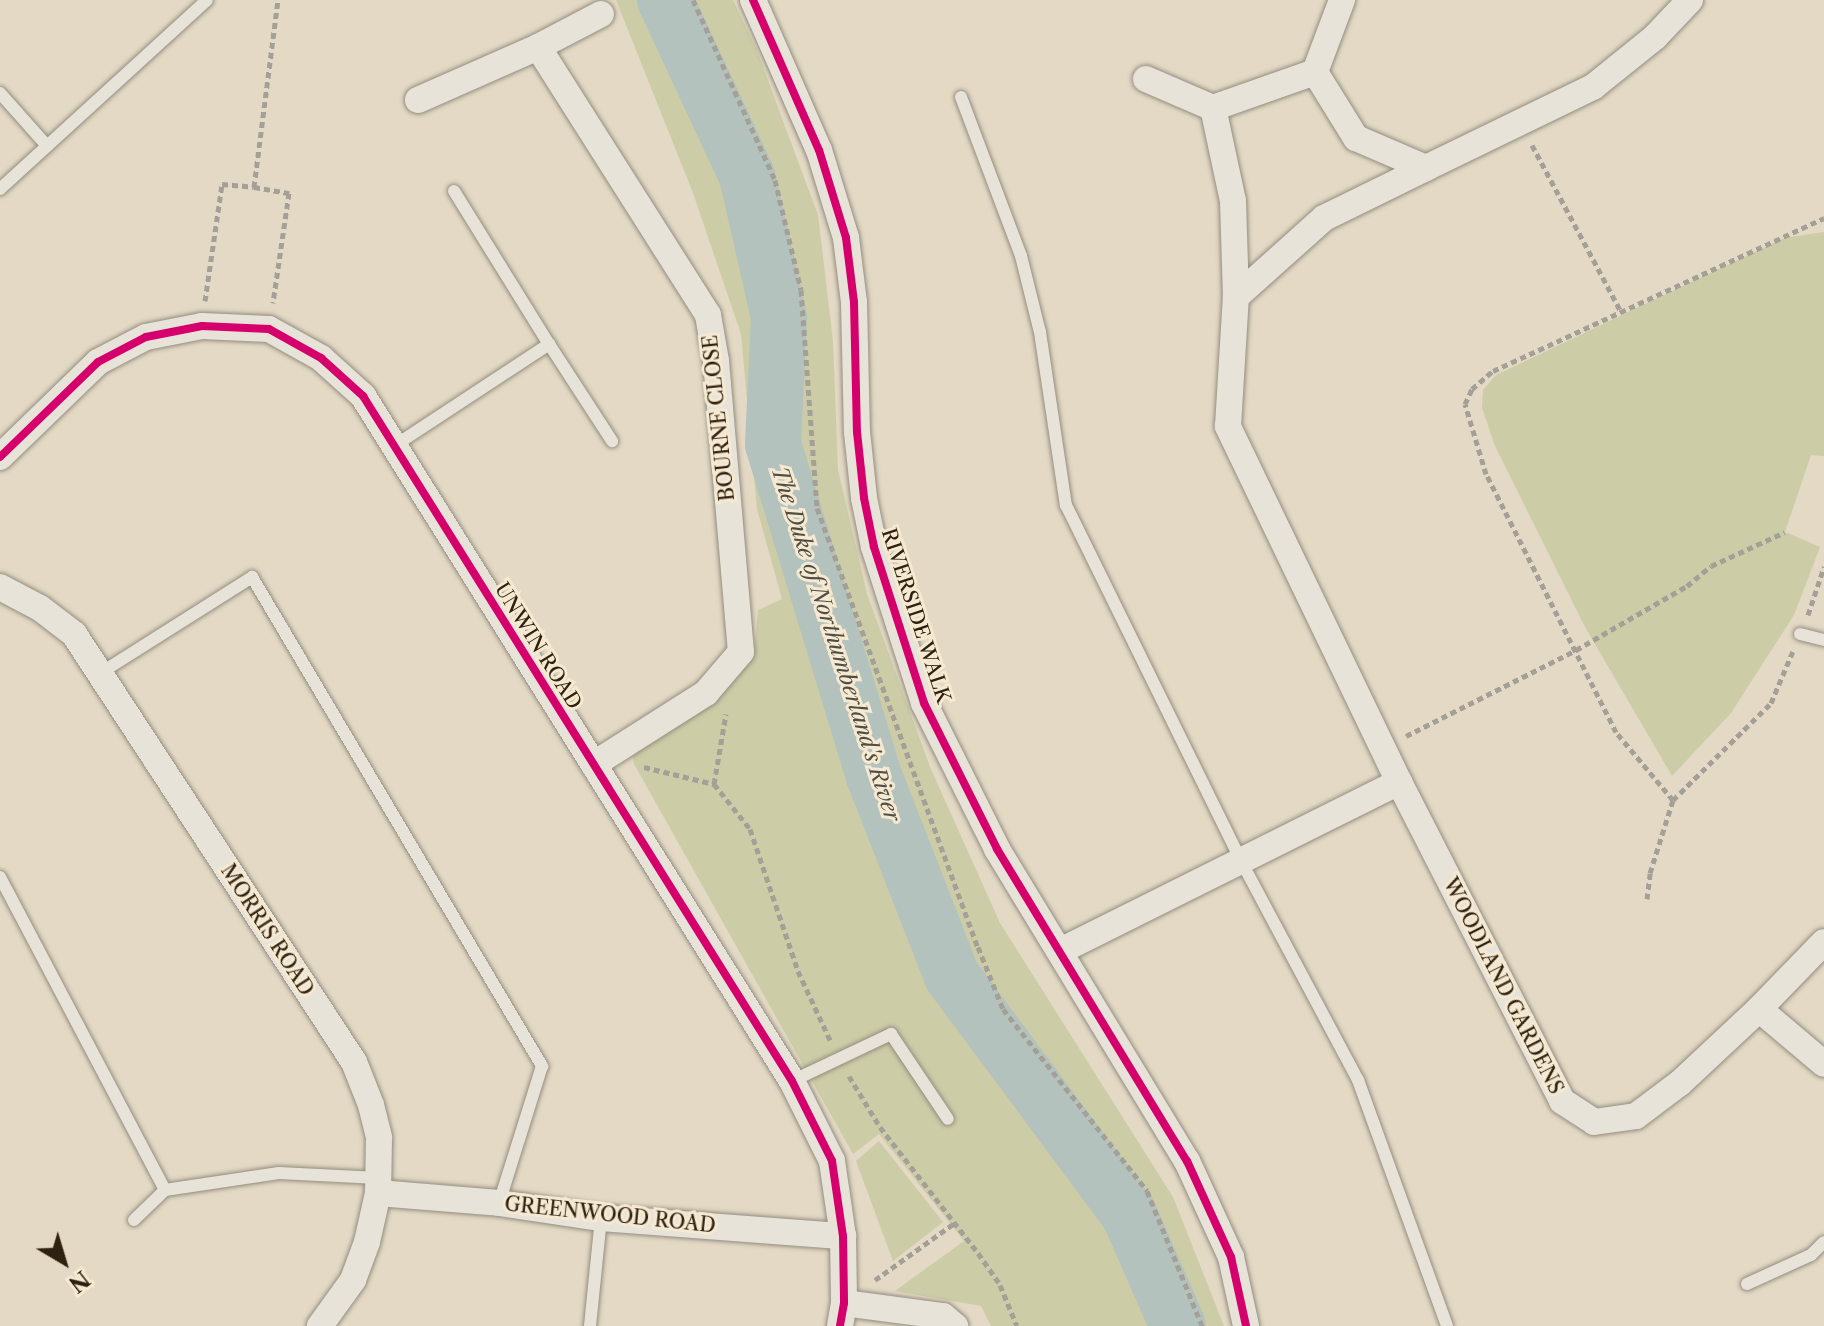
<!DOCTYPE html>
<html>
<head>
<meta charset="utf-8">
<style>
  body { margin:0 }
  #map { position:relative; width:1824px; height:1326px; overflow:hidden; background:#e3d9c5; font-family:"Libre Caslon Text",serif }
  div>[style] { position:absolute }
  .green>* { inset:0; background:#cccca7 }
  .river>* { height:56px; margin:-28px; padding:0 28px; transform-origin:28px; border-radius:28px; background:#b4c2bd }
  .path>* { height:5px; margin-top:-2.5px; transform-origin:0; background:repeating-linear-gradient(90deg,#a5a097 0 6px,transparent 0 10px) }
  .roads { filter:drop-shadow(0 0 2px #948d7f) drop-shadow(0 0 2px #948d7f) }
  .lane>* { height:12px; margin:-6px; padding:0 6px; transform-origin:6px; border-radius:6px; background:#e8e3d9 }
  .street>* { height:26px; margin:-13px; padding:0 13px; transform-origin:13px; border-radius:13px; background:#e8e3d9 }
  .cycleway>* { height:8px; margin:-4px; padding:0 4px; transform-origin:4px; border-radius:4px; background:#d6006c }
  span { translate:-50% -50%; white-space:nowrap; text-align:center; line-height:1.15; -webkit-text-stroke:6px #f5e9d1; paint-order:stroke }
  .street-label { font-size:20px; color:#2e2111 }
  .water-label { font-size:22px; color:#504e44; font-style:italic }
  .north { position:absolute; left:24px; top:1222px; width:80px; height:80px; -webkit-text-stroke:6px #f5e9d1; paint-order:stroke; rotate:142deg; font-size:22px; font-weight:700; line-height:32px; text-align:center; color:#2e2111 }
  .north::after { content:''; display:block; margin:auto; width:28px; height:36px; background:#2e2111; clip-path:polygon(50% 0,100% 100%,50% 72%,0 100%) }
</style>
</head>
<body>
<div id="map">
  <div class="green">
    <i style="clip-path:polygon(616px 0,650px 0,731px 191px,763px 302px,767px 388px,762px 454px,800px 592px,911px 921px,941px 986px,1109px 1207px,1162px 1326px,991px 1326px,981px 1306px,895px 1291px,964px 1241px,879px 1134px,853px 1154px,634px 764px,632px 753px,754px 654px,758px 610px,782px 599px,757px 509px,741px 334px,693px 193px)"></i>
    <i style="clip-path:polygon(680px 0,733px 0,756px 48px,818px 215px,833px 341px,838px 470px,867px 594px,930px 767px,1000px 923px,1173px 1197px,1224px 1326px,1190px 1326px,1136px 1201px,992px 1013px,951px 930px,846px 640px,805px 493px,792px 333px,766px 182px)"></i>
    <i style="clip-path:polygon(1824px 232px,1824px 456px,1811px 455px,1785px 532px,1820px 547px,1794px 615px,1731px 713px,1672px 776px,1585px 627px,1495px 446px,1482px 408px,1483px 390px,1496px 375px,1784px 238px)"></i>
    <i style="clip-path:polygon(879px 1141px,943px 1222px,893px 1261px,856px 1161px)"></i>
  </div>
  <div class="river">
    <i style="left:665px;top:0;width:194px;rotate:65deg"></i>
    <i style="left:747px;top:176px;width:145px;rotate:77.2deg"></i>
    <i style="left:779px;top:317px;width:127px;rotate:92.7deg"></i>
    <i style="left:773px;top:444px;width:347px;rotate:73.1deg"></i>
    <i style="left:874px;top:776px;width:215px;rotate:68.7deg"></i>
    <i style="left:952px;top:976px;width:297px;rotate:53.4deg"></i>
    <i style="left:1129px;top:1214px;width:122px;rotate:66.4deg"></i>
  </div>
  <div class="path">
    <i style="left:693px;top:0;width:198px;rotate:65.5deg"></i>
    <i style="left:775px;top:180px;width:113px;rotate:76.7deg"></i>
    <i style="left:801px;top:290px;width:219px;rotate:85.8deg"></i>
    <i style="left:817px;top:508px;width:468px;rotate:69.9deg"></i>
    <i style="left:978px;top:947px;width:67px;rotate:68deg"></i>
    <i style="left:1003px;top:1009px;width:232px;rotate:51.6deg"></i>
    <i style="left:1147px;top:1191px;width:146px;rotate:67.8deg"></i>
    <i style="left:1532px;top:145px;width:187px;rotate:61.9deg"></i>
    <i style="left:254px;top:187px;width:36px;rotate:10deg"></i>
    <i style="left:289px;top:193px;width:111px;rotate:98.3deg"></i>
    <i style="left:205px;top:301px;width:118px;rotate:-81.7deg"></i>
    <i style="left:222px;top:184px;width:32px;rotate:5deg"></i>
    <i style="left:254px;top:187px;width:189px;rotate:-82.7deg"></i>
    <i style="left:1808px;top:615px;width:51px;rotate:-71.6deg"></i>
    <i style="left:1406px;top:736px;width:191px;rotate:-26.8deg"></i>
    <i style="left:1576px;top:650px;width:128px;rotate:-30deg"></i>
    <i style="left:1687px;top:586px;width:31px;rotate:-40deg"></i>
    <i style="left:1711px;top:566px;width:81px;rotate:-24.7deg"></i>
    <i style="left:644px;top:767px;width:72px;rotate:13.7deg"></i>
    <i style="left:714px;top:784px;width:58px;rotate:51.3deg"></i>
    <i style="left:750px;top:829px;width:150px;rotate:71.3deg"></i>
    <i style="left:798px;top:971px;width:78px;rotate:65.1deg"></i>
    <i style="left:714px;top:784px;width:71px;rotate:-80.3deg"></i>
    <i style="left:1673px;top:800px;width:89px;rotate:-130deg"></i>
    <i style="left:1616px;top:732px;width:289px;rotate:-116.7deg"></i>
    <i style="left:1486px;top:474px;width:73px;rotate:-106.7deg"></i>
    <i style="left:1465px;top:404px;width:17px;rotate:-65deg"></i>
    <i style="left:1472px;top:389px;width:28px;rotate:-41deg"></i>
    <i style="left:1493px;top:371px;width:365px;rotate:-24.8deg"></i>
    <i style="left:1647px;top:899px;width:26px;rotate:-83deg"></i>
    <i style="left:1650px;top:873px;width:77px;rotate:-72.5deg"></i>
    <i style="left:1673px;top:800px;width:138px;rotate:-44.7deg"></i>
    <i style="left:1771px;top:703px;width:56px;rotate:-67.1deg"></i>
    <i style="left:849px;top:1076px;width:60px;rotate:58.7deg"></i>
    <i style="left:880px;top:1127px;width:160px;rotate:52.1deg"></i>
    <i style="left:978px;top:1253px;width:39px;rotate:55deg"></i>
    <i style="left:1000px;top:1285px;width:44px;rotate:67.5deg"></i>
    <i style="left:875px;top:1280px;width:100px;rotate:-35.6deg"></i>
  </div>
  <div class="roads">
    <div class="lane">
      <i style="left:0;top:93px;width:71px;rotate:48.4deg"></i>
      <i style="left:961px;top:97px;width:170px;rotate:69.3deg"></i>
      <i style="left:1021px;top:256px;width:78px;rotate:76deg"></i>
      <i style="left:1040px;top:332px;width:175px;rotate:81.5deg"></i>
      <i style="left:1066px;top:505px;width:394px;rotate:63.8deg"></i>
      <i style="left:1240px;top:859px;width:251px;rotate:61.9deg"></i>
      <i style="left:1358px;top:1080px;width:262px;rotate:70.1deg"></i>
      <i style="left:0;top:189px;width:280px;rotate:-42.4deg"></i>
      <i style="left:454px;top:191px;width:180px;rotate:58.2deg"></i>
      <i style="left:394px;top:446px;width:186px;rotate:-33.3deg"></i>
      <i style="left:549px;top:344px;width:116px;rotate:57deg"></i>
      <i style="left:1800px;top:634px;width:25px;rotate:14deg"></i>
      <i style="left:102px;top:672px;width:178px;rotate:-32.3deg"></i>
      <i style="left:252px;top:577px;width:569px;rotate:59.33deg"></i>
      <i style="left:542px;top:1066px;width:144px;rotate:107.4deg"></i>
      <i style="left:0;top:877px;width:354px;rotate:62.2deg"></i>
      <i style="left:792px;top:1081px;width:110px;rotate:-25.4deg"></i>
      <i style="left:891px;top:1034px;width:102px;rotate:56.2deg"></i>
      <i style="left:134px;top:1220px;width:43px;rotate:-44.1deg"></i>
      <i style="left:165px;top:1190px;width:115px;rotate:-8.5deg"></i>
      <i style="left:279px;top:1173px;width:99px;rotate:2.9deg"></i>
      <i style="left:1747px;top:1284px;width:70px;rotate:-24.4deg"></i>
      <i style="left:1811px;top:1255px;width:18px;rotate:-45deg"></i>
      <i style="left:590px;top:1326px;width:109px;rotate:-84.2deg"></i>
    </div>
    <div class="street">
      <i style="left:753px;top:0;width:164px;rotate:66.3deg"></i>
      <i style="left:819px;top:150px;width:92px;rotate:72.9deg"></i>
      <i style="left:846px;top:238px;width:64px;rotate:82.9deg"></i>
      <i style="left:854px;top:302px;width:130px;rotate:88.7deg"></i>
      <i style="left:857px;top:432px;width:66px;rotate:83.9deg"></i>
      <i style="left:864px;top:498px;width:50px;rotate:78.5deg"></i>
      <i style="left:874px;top:547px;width:164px;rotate:72.2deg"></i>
      <i style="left:924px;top:703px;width:163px;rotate:63.4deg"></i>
      <i style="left:997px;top:849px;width:365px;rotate:58.7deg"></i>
      <i style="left:1187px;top:1161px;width:106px;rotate:65.4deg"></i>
      <i style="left:1231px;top:1257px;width:71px;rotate:77.7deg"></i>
      <i style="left:1342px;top:0;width:77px;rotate:110.6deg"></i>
      <i style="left:1315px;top:72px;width:78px;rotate:58.2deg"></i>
      <i style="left:1356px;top:138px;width:76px;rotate:23.2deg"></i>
      <i style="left:1426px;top:168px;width:186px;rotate:-25.9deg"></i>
      <i style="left:1593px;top:87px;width:80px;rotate:-38.9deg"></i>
      <i style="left:1655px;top:37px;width:51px;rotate:-46.6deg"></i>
      <i style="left:538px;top:47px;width:71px;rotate:-27.6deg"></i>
      <i style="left:1146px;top:79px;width:73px;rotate:23.4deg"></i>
      <i style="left:418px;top:100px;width:131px;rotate:-23.8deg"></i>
      <i style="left:538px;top:47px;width:317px;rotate:57.6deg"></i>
      <i style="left:708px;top:315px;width:47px;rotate:80.1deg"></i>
      <i style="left:716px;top:361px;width:292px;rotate:85.1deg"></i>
      <i style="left:741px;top:652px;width:54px;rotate:130.5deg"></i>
      <i style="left:706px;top:693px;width:133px;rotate:147.6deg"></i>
      <i style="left:1236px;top:297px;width:118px;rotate:-41.9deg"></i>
      <i style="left:1324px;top:218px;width:114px;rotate:-26.1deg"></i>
      <i style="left:0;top:457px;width:136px;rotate:-44.1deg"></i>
      <i style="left:98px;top:362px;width:54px;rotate:-27.5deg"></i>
      <i style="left:146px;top:337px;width:57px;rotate:-11.1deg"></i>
      <i style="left:202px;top:326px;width:67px;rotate:2.6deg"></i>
      <i style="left:269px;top:329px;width:60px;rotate:29.1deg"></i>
      <i style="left:321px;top:358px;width:57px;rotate:42.1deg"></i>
      <i style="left:363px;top:396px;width:808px;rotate:57.94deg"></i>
      <i style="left:792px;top:1081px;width:89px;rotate:63.4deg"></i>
      <i style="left:832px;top:1161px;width:76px;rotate:81.7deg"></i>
      <i style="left:843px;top:1236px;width:67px;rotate:89.1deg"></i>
      <i style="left:844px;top:1303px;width:23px;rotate:100deg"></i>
      <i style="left:0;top:587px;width:45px;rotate:27.7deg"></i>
      <i style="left:40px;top:608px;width:43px;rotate:37.4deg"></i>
      <i style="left:74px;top:634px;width:511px;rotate:56.81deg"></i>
      <i style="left:354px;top:1062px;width:46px;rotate:68.4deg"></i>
      <i style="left:371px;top:1105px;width:34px;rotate:76deg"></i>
      <i style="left:379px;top:1138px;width:55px;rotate:91deg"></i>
      <i style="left:378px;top:1193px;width:50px;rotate:102.7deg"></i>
      <i style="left:367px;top:1242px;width:40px;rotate:110.2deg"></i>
      <i style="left:353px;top:1280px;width:57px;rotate:125.7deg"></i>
      <i style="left:1399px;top:782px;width:358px;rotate:62.9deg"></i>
      <i style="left:1562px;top:1101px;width:38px;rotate:33deg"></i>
      <i style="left:1594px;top:1122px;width:42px;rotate:-8.1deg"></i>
      <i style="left:1636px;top:1116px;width:55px;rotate:-36.9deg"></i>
      <i style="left:1680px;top:1083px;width:108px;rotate:-43.1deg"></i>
      <i style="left:1759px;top:1009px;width:85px;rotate:40.2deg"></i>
      <i style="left:1060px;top:951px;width:379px;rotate:-26.5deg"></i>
      <i style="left:1399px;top:782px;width:395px;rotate:-115.7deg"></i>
      <i style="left:1228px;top:426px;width:129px;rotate:-86.5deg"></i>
      <i style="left:1236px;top:297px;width:96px;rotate:-91.8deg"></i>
      <i style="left:1233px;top:201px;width:95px;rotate:-102.1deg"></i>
      <i style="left:1213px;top:108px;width:108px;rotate:-19.4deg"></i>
      <i style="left:1759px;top:1009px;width:93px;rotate:-45.9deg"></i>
      <i style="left:378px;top:1193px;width:121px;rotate:4.7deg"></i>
      <i style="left:499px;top:1203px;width:103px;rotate:8.4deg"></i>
      <i style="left:601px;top:1218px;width:243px;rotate:4.3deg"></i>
      <i style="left:844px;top:1303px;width:100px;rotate:7.5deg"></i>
      <i style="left:943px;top:1316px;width:16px;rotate:40deg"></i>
    </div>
  </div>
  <div class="cycleway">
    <i style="left:753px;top:0;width:164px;rotate:66.3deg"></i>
    <i style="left:819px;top:150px;width:92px;rotate:72.9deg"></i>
    <i style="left:846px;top:238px;width:64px;rotate:82.9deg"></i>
    <i style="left:854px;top:302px;width:130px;rotate:88.7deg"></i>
    <i style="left:857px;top:432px;width:66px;rotate:83.9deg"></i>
    <i style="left:864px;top:498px;width:50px;rotate:78.5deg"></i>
    <i style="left:874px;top:547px;width:164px;rotate:72.2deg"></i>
    <i style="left:924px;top:703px;width:163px;rotate:63.4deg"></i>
    <i style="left:997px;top:849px;width:365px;rotate:58.7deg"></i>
    <i style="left:1187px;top:1161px;width:106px;rotate:65.4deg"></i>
    <i style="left:1231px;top:1257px;width:71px;rotate:77.7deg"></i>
    <i style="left:0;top:457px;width:136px;rotate:-44.1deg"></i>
    <i style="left:98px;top:362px;width:54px;rotate:-27.5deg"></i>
    <i style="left:146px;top:337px;width:57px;rotate:-11.1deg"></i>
    <i style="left:202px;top:326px;width:67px;rotate:2.6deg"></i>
    <i style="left:269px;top:329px;width:60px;rotate:29.1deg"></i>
    <i style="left:321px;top:358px;width:57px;rotate:42.1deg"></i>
    <i style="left:363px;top:396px;width:808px;rotate:57.94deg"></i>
    <i style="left:792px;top:1081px;width:89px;rotate:63.4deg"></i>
    <i style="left:832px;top:1161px;width:76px;rotate:81.7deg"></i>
    <i style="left:843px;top:1236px;width:67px;rotate:89.1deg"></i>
    <i style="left:844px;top:1303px;width:23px;rotate:100deg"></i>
  </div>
  <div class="street-label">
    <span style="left:719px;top:418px;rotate:-96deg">BOURNE CLOSE</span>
    <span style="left:916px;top:616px;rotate:72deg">RIVERSIDE WALK</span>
    <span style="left:538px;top:646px;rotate:58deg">UNWIN ROAD</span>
    <span style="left:267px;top:930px;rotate:57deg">MORRIS ROAD</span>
    <span style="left:1503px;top:986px;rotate:63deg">WOODLAND GARDENS</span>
    <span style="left:610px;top:1215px;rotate:6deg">GREENWOOD ROAD</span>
  </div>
  <div class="water-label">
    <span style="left:836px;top:644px;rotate:72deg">The Duke of Northumberland's River</span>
  </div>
  <div class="north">N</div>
</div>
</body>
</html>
